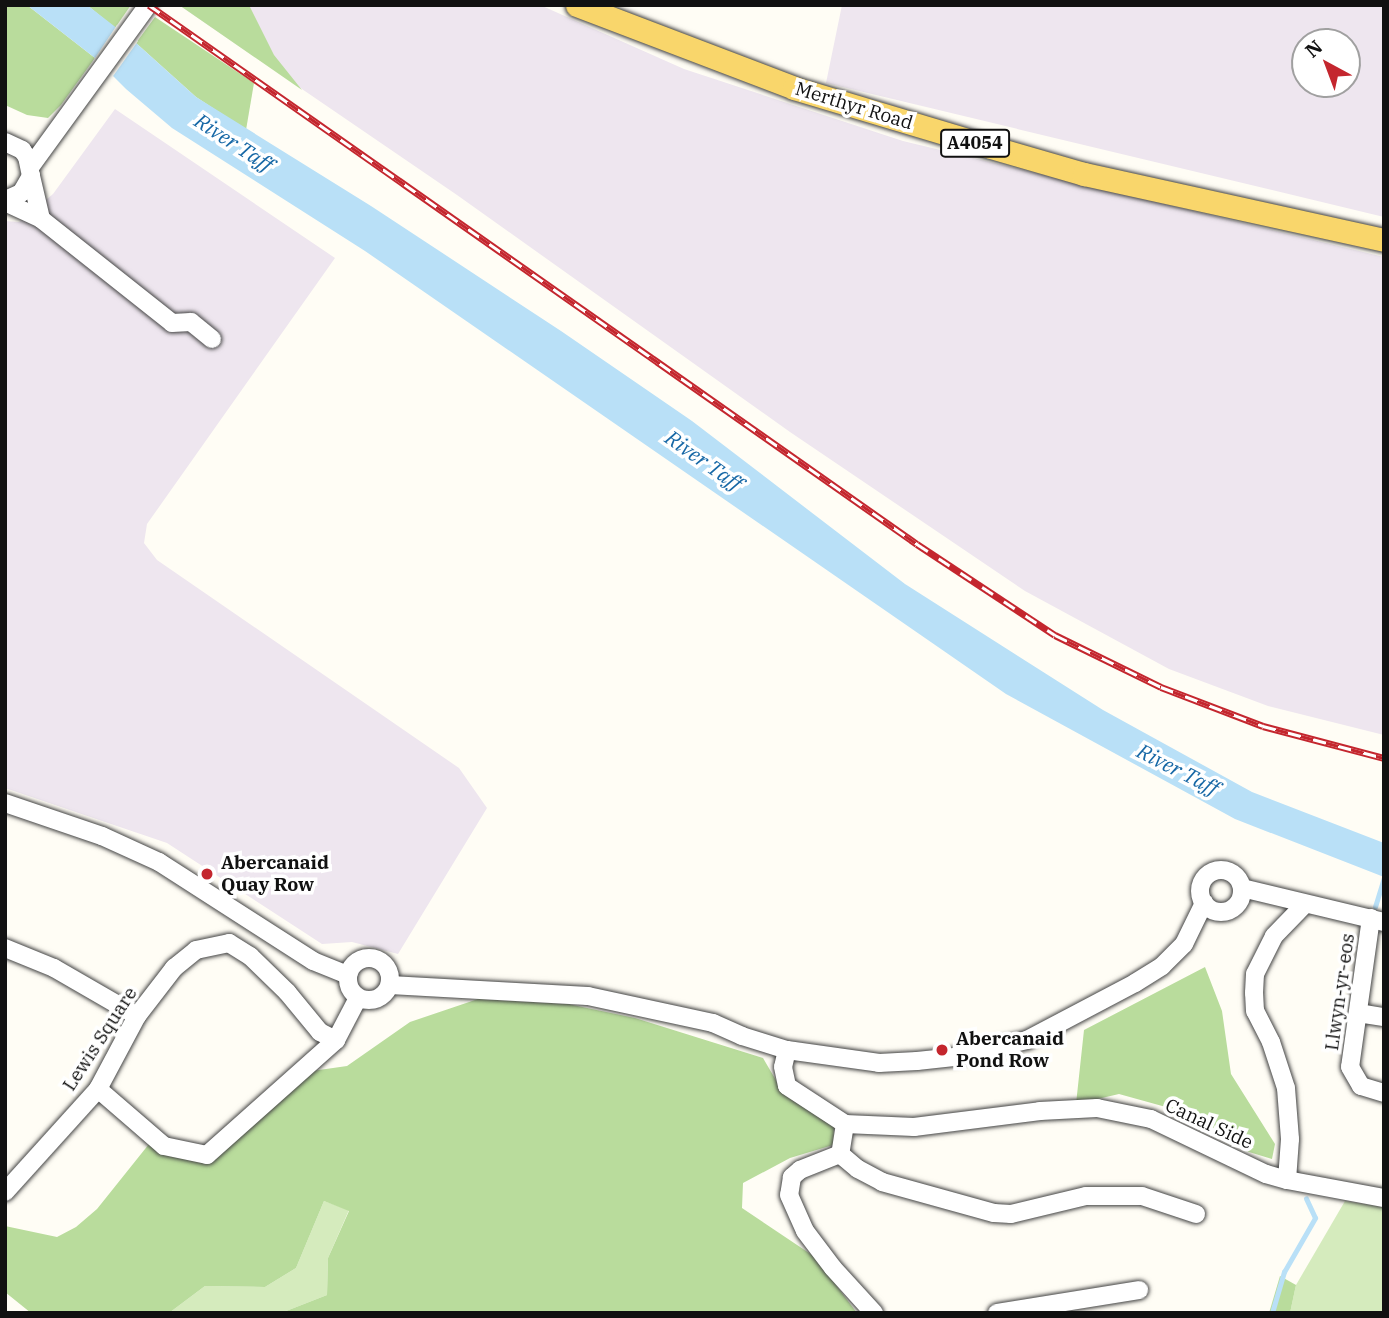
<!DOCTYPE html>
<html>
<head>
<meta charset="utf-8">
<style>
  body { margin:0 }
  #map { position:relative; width:1389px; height:1318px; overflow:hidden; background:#fffdf5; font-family:"IBM Plex Serif",serif }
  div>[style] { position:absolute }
  .industrial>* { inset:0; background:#eee6ef }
  .green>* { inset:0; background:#d5ebbd }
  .forest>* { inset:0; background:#b9dc9c }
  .water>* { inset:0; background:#b9e0f7 }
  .pier>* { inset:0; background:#fffdf5 }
  .stream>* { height:4.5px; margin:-2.25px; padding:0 2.25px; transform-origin:2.25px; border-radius:2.25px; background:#b9e0f7 }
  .roads { filter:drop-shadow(0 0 2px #444) drop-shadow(0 0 2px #444) }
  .minor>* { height:18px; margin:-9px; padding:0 9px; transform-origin:9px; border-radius:9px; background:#fff }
  .minor>.ring { margin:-9px; padding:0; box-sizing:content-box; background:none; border:18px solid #fff; border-radius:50% }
  .major>* { height:23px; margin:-11.5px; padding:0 11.5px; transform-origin:11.5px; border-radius:11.5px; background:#f9d66b }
  .rail>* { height:7px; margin-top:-3.5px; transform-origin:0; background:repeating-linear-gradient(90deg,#fff 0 13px,#c4262e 0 26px); box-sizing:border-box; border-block:2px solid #c4262e }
  .dots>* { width:19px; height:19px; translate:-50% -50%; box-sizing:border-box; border:4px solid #fff; border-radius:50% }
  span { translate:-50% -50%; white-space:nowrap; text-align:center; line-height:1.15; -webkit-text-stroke:7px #fff; paint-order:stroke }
  .shield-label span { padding:2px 5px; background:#fff; border:2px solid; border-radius:5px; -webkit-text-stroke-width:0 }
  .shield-label { font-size:18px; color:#111; font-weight:700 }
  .street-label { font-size:19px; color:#111 }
  .poi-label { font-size:19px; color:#111; font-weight:700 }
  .left { translate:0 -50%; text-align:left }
  .water-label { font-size:21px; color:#1768a6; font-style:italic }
  .frame { position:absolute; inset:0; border:7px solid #111; pointer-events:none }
  .north { position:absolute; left:1291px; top:28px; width:70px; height:70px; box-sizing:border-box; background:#fff; border:2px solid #a0a0a0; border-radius:50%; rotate:319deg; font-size:19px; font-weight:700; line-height:28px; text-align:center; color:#111 }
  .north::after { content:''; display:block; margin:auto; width:24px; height:32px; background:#c4262e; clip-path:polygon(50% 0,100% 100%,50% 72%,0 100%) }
</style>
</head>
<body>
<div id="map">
  <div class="industrial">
    <i style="clip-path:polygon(179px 5px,540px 5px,684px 69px,903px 141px,1384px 257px,1384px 735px,1268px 706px,1169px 669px,1025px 591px,790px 432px,457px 195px)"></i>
    <i style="clip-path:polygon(evenodd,842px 5px,1384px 5px,1384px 217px,826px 83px,842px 5px,1305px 42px,1347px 42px,1347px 84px,1305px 84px,1305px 42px)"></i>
    <i style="clip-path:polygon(115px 109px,335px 258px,147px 524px,144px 543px,157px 560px,459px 768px,487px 808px,398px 954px,352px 942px,322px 944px,167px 843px,5px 788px,5px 221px,19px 222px,53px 194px)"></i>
  </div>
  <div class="green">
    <i style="clip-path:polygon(324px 1201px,349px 1210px,328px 1258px,327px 1295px,281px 1313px,169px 1313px,205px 1286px,265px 1287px,296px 1268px)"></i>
    <i style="clip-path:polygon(1345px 1201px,1384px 1207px,1384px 1313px,1290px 1313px,1296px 1285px)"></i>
  </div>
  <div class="forest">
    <i style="clip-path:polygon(5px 5px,27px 5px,95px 58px,61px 105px,48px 118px,27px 115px,5px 105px)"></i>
    <i style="clip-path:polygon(87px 5px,131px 5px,115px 28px)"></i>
    <i style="clip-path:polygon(179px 5px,249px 5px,274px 55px,302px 90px)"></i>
    <i style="clip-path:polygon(155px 17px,254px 83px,246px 130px,196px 97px,136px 43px)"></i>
    <i style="clip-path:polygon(1205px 967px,1222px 1011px,1231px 1074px,1275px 1144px,1272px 1159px,1249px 1152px,1173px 1109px,1119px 1094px,1076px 1104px,1084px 1030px)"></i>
    <i style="clip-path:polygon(478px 999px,568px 1004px,635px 1018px,763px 1058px,784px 1094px,834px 1127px,833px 1145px,790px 1158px,743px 1183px,742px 1208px,815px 1257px,857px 1313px,281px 1313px,327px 1295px,328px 1258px,349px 1211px,324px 1201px,296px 1268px,265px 1287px,205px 1286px,169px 1313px,31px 1313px,5px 1292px,5px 1226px,57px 1237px,76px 1227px,97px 1209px,149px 1144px,174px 1157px,210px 1161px,312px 1071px,347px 1066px,410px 1022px)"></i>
    <i style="clip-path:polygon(1280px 1276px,1296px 1285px,1290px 1313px,1269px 1313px)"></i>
  </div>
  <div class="water">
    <i style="clip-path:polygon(27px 5px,87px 5px,136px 43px,196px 97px,371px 206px,561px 331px,692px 421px,905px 584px,1103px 710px,1252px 792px,1384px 843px,1384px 877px,1235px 819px,1006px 694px,365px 251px,172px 128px,126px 89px,95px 58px)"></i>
  </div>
  <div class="pier">
    <i style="clip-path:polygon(117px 25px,138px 41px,111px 79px,93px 61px)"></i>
  </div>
  <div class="stream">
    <i style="left:1375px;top:907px;width:30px;rotate:-73deg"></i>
    <i style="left:1272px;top:1313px;width:43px;rotate:-73.7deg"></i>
    <i style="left:1284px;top:1272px;width:62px;rotate:-60.1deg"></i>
    <i style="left:1315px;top:1218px;width:21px;rotate:-115deg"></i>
  </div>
  <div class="roads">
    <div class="minor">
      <i style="left:5px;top:142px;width:19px;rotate:25deg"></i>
      <i style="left:22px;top:150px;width:9px;rotate:54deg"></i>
      <i style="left:27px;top:157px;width:19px;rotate:78deg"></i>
      <i style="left:31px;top:176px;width:20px;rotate:120deg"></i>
      <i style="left:21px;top:193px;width:17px;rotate:156deg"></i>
      <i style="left:31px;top:166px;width:199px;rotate:-54deg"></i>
      <i style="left:31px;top:176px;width:44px;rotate:76.9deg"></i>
      <i style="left:5px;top:202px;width:40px;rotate:25deg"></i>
      <i style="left:41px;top:219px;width:167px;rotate:38.4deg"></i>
      <i style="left:172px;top:323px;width:19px;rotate:-3deg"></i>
      <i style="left:191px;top:322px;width:27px;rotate:39deg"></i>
      <i style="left:5px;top:803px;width:102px;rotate:18.8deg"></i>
      <i style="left:102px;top:836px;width:63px;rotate:24.5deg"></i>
      <i style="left:159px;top:862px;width:183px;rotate:32.7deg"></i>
      <i style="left:313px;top:961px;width:38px;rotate:22deg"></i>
      <i class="ring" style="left:1200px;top:870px;width:24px;height:24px"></i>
      <i style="left:1242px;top:888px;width:146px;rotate:13.5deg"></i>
      <i style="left:1371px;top:918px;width:150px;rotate:98deg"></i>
      <i style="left:1350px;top:1067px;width:22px;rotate:60deg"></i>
      <i style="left:1361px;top:1086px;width:24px;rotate:17deg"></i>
      <i style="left:5px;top:948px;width:53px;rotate:22.2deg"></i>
      <i style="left:54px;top:968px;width:96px;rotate:30deg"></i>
      <i class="ring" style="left:348px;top:958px;width:24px;height:24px"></i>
      <i style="left:390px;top:985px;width:198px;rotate:3.2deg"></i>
      <i style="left:588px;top:996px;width:128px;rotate:12.2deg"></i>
      <i style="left:713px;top:1023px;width:32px;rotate:24deg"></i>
      <i style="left:742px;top:1036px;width:47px;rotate:17.3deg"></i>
      <i style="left:787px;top:1050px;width:93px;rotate:8deg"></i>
      <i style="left:879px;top:1063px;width:38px;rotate:-3deg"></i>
      <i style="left:917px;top:1061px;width:37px;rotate:-6deg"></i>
      <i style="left:954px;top:1057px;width:75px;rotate:-13.1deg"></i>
      <i style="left:1027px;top:1040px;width:122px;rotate:-27.8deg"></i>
      <i style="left:1135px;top:983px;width:32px;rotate:-32deg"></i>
      <i style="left:1162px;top:966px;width:31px;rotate:-45deg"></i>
      <i style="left:1184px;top:944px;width:46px;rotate:-64deg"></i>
      <i style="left:1358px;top:1013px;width:26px;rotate:9deg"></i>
      <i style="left:787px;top:1050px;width:17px;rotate:103deg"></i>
      <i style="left:783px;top:1067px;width:19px;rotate:78deg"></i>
      <i style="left:787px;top:1086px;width:69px;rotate:33.2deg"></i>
      <i style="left:98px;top:1089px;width:87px;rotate:40.8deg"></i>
      <i style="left:164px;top:1146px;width:44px;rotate:11.8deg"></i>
      <i style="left:207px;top:1155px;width:173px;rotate:-41.7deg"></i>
      <i style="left:336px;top:1040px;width:47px;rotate:-62.4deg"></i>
      <i style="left:845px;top:1124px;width:69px;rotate:2.5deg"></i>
      <i style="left:914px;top:1127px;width:127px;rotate:-7.2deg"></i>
      <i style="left:1040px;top:1111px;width:57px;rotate:-3deg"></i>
      <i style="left:1097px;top:1108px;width:55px;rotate:11.5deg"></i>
      <i style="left:1151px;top:1119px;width:127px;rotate:25.6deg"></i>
      <i style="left:1266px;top:1174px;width:22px;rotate:16deg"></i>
      <i style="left:1287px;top:1180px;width:99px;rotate:10.5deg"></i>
      <i style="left:845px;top:1124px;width:30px;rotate:99deg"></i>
      <i style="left:840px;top:1154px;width:43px;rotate:158.2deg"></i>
      <i style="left:800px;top:1170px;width:11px;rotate:139deg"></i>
      <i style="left:792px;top:1177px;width:18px;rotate:99deg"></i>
      <i style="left:789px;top:1195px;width:39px;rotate:66deg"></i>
      <i style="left:805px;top:1231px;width:46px;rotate:52.9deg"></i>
      <i style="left:833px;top:1268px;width:61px;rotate:47.7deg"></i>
      <i style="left:840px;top:1154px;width:23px;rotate:40deg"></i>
      <i style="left:858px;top:1169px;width:27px;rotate:28deg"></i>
      <i style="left:882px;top:1182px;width:116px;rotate:15.5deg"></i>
      <i style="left:994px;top:1213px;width:17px;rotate:3deg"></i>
      <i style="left:1011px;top:1214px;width:77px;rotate:-13.5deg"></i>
      <i style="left:1086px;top:1196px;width:56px"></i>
      <i style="left:1142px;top:1196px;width:57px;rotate:18.4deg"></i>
      <i style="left:1287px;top:1180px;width:41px;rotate:-85.8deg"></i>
      <i style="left:1290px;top:1139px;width:51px;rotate:-94.5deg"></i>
      <i style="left:1286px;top:1088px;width:48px;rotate:-108.1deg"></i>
      <i style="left:1271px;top:1042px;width:35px;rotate:-117deg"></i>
      <i style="left:1255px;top:1011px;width:18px;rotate:-93deg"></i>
      <i style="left:1254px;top:993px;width:19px;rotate:-87deg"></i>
      <i style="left:1255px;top:974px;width:42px;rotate:-63.4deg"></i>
      <i style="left:1274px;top:936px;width:45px;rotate:-45.9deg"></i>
      <i style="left:5px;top:1192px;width:139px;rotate:-47.9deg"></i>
      <i style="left:98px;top:1089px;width:83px;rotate:-61.9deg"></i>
      <i style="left:137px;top:1016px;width:61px;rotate:-52.4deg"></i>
      <i style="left:174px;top:968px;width:28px;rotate:-39deg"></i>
      <i style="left:196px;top:950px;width:34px;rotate:-12deg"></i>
      <i style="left:229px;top:943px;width:25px;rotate:32deg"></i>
      <i style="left:250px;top:956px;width:52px;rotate:44.2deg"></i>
      <i style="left:287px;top:992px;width:52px;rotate:50.5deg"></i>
      <i style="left:320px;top:1032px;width:18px;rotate:27deg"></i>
      <i style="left:997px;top:1313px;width:144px;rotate:-9.2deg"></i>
    </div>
    <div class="major">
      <i style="left:577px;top:5px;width:232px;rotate:20.9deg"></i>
      <i style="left:794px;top:88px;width:202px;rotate:16.7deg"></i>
      <i style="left:987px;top:146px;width:101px;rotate:16.1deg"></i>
      <i style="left:1084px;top:174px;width:307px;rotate:12.4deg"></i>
    </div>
  </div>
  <div class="rail">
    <i style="left:149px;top:5px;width:938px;rotate:35.06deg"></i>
    <i style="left:917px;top:544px;width:165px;rotate:33.4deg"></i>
    <i style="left:1055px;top:635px;width:118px;rotate:26.1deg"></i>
    <i style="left:1161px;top:687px;width:109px;rotate:20.9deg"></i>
    <i style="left:1263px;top:726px;width:125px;rotate:14.8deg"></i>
  </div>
  <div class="dots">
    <i style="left:207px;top:874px;background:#c4262e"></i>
    <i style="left:942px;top:1050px;background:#c4262e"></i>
  </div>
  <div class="shield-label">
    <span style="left:975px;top:143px">A4054</span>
  </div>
  <div class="street-label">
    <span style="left:854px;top:106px;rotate:17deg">Merthyr Road</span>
    <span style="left:1340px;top:992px;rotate:-82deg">Llwyn-yr-eos</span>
    <span style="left:100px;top:1039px;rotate:-57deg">Lewis Square</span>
    <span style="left:1209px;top:1124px;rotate:25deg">Canal Side</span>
  </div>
  <div class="poi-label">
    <span class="left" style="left:221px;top:874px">Abercanaid<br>Quay Row</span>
    <span class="left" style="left:956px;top:1050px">Abercanaid<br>Pond Row</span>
  </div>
  <div class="water-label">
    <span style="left:234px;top:142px;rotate:33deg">River Taff</span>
    <span style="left:704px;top:460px;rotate:35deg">River Taff</span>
    <span style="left:1178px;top:769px;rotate:27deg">River Taff</span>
  </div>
  <div class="frame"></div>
  <div class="north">N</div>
</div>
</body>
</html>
